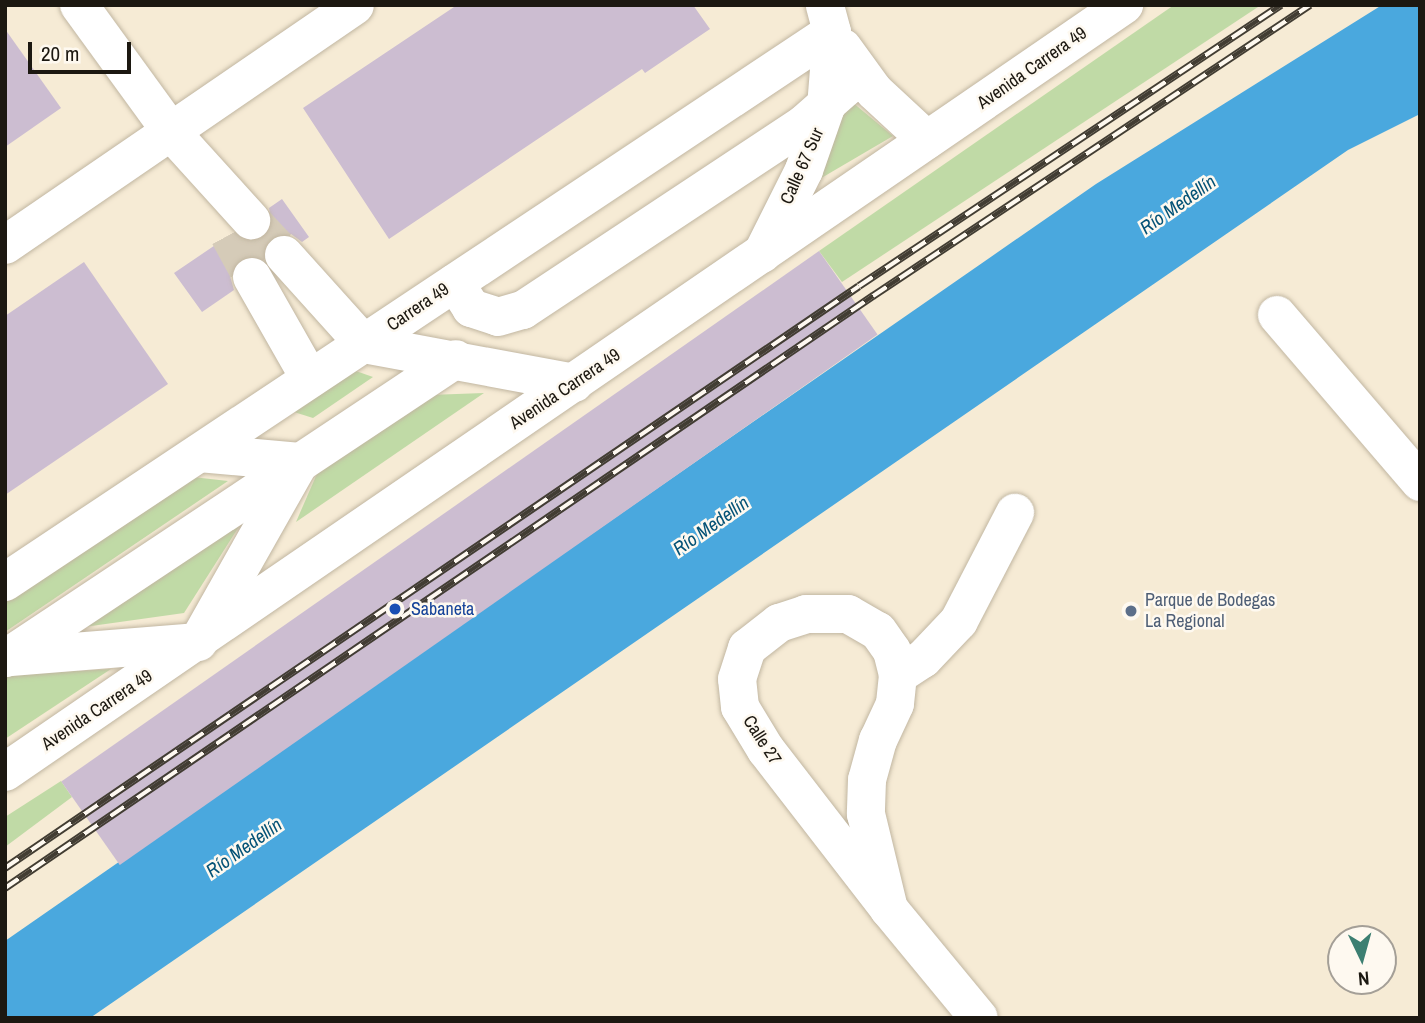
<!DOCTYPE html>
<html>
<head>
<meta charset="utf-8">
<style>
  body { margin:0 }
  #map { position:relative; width:1425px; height:1023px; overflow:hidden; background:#f6ebd5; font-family:"Archivo Narrow",sans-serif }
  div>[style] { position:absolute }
  .green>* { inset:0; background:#c0daa6 }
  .water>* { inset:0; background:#4aa8de }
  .building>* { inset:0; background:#ccbdd1; transform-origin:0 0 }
  .minor-tunnel>* { height:38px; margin-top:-19px; transform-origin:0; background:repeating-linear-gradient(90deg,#d5cbb8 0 38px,transparent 0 57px) }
  .roads { filter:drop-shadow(0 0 2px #c1b6a1) drop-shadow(0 0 2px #c1b6a1) }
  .minor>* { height:38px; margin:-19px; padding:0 19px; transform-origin:19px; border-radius:19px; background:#fff }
  .highway>* { height:38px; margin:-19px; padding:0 19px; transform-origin:19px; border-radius:19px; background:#fff }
  .rail>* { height:8px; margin-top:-4px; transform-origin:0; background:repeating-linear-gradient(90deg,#fef9f0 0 16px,#423d33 0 32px); box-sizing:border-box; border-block:2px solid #423d33 }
  .dots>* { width:19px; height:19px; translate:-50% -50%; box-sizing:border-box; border:4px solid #fef9f0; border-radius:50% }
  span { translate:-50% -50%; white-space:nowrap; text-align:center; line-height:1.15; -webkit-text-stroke:5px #fef9f0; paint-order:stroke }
  .street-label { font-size:18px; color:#1c1811 }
  .service-label { font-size:18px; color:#4e5e75 }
  .left { translate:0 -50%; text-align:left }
  .transit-label { font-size:18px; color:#164399 }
  .water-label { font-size:19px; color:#045276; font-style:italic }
  .frame { position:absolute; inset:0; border:7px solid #1c1811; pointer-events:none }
  .north { position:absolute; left:1327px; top:925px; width:70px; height:70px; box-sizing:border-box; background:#fef9f0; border:2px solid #a49f97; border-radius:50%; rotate:175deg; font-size:19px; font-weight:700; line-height:28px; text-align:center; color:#1c1811 }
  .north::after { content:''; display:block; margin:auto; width:24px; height:32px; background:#3c7f71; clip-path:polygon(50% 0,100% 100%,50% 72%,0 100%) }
  .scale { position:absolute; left:28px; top:42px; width:103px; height:32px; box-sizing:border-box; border:4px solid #1c1811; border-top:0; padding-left:9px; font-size:21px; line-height:24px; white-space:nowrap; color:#1c1811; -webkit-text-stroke:5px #fef9f0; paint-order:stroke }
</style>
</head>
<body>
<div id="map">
  <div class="green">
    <i style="clip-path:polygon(1174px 5px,1261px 5px,842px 282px,819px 251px)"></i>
    <i style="clip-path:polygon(846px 97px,893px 136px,806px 187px)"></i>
    <i style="clip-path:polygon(336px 364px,373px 377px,313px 418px,275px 406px)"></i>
    <i style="clip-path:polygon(484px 393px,296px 522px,319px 469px,429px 395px)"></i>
    <i style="clip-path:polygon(175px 475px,228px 481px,5px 632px,5px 589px)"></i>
    <i style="clip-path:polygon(240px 525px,184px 613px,77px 628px)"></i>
    <i style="clip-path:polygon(111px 669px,5px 739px,5px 675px)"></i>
    <i style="clip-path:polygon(61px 781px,72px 797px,5px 847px,5px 817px)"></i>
  </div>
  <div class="water">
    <i style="clip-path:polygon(1382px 5px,1420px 5px,1420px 114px,1348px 150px,90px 1018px,5px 1018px,5px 941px,1096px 184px)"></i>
  </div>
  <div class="building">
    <i style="clip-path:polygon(457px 5px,693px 5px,710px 29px,645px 73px,642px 69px,389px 239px,303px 108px)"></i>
    <i style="clip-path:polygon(5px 29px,61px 108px,5px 147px)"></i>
    <i style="clip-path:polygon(282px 199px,309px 237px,302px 242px,291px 234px,279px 234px,269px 239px,263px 248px,263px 258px,251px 255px,241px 258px,233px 267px,230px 276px,234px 290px,202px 312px,174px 273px,233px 233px,245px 241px,256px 241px,265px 237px,272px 226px,269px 208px)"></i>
    <i style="left:819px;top:251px;width:102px;height:925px;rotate:55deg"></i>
    <i style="clip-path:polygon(84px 262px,168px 384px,5px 495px,5px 316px)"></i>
  </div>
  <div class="minor-tunnel">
    <i style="left:251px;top:220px;width:48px;rotate:46.7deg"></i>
    <i style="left:229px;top:235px;width:48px;rotate:61.3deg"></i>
  </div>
  <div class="roads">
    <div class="minor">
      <i style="left:79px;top:5px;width:158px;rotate:54deg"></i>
      <i style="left:172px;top:133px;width:118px;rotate:47.8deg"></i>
      <i style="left:843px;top:48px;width:53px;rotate:54.2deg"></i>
      <i style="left:874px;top:91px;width:72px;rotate:42.8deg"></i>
      <i style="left:5px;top:245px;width:424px;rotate:-34.4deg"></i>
      <i style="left:762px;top:254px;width:94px;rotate:-63.4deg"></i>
      <i style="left:804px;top:170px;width:67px;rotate:-70.8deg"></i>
      <i style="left:826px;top:107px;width:75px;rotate:-85.4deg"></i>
      <i style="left:832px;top:32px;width:28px;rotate:-105deg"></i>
      <i style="left:284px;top:255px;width:120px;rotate:48deg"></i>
      <i style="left:252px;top:277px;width:117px;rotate:60.4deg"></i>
      <i style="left:455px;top:283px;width:30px;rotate:57deg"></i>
      <i style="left:471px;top:308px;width:28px;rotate:18deg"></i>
      <i style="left:498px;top:317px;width:26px;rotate:-16deg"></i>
      <i style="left:523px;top:310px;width:337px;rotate:-33.5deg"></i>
      <i style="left:804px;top:124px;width:56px;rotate:-41.4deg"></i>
      <i style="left:846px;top:87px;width:22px;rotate:-63deg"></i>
      <i style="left:1277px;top:315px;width:220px;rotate:49.4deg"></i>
      <i style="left:5px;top:582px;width:993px;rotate:-33.63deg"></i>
      <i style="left:806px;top:614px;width:42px"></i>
      <i style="left:848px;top:614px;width:34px;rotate:30deg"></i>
      <i style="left:878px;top:631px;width:24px;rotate:55deg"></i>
      <i style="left:892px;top:651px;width:25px;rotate:76deg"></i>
      <i style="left:898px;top:675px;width:29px;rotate:96deg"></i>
      <i style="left:895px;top:704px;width:40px;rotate:115deg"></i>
      <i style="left:878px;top:740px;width:41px;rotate:105.4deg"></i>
      <i style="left:867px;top:780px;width:34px;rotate:92deg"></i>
      <i style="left:866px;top:814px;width:98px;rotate:76.4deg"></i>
      <i style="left:889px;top:909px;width:201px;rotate:-127.7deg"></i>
      <i style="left:766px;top:750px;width:50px;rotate:-121.2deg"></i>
      <i style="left:740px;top:707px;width:28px;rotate:-96deg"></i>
      <i style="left:737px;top:679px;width:33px;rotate:-72deg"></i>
      <i style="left:747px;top:648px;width:41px;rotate:-38deg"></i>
      <i style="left:779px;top:623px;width:28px;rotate:-18deg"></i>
      <i style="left:898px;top:675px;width:30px;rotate:-33deg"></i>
      <i style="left:923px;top:659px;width:52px;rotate:-46.5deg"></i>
      <i style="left:959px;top:621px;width:122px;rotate:-62.6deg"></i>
      <i style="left:889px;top:909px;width:141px;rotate:50.5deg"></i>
    </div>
    <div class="highway">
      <i style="left:364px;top:344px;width:214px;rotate:10.5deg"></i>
      <i style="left:11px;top:657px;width:188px;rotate:-4.6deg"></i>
      <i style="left:198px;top:642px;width:207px;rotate:-60.5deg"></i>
      <i style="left:300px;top:462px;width:101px;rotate:-174.9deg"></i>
      <i style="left:6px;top:658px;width:540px;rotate:-33.6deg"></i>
      <i style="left:5px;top:772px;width:1357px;rotate:-34.43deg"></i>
    </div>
  </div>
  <div class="rail">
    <i style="left:5px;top:868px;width:1033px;rotate:-34.27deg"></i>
    <i style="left:859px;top:286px;width:507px;rotate:-33.66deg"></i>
    <i style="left:5px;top:888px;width:1051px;rotate:-34.3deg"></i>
    <i style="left:873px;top:296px;width:525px;rotate:-33.66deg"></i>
  </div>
  <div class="dots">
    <i style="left:395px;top:609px;background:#1a4fb4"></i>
    <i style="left:1131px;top:611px;background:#5c6f8a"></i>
  </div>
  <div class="street-label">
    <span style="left:1032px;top:68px;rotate:-35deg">Avenida Carrera 49</span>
    <span style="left:802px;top:166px;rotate:-66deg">Calle 67 Sur</span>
    <span style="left:418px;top:307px;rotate:-34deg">Carrera 49</span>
    <span style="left:565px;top:389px;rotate:-34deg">Avenida Carrera 49</span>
    <span style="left:97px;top:710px;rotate:-34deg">Avenida Carrera 49</span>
    <span style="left:762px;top:740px;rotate:57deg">Calle 27</span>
  </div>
  <div class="service-label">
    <span class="left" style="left:1145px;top:611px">Parque de Bodegas<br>La Regional</span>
  </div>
  <div class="transit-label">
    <span class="left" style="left:411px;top:609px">Sabaneta</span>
  </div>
  <div class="water-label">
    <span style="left:1178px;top:205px;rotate:-35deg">Río Medellín</span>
    <span style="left:711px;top:526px;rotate:-35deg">Río Medellín</span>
    <span style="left:244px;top:848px;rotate:-35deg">Río Medellín</span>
  </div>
  <div class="frame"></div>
  <div class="north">N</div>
  <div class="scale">20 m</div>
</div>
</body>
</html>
